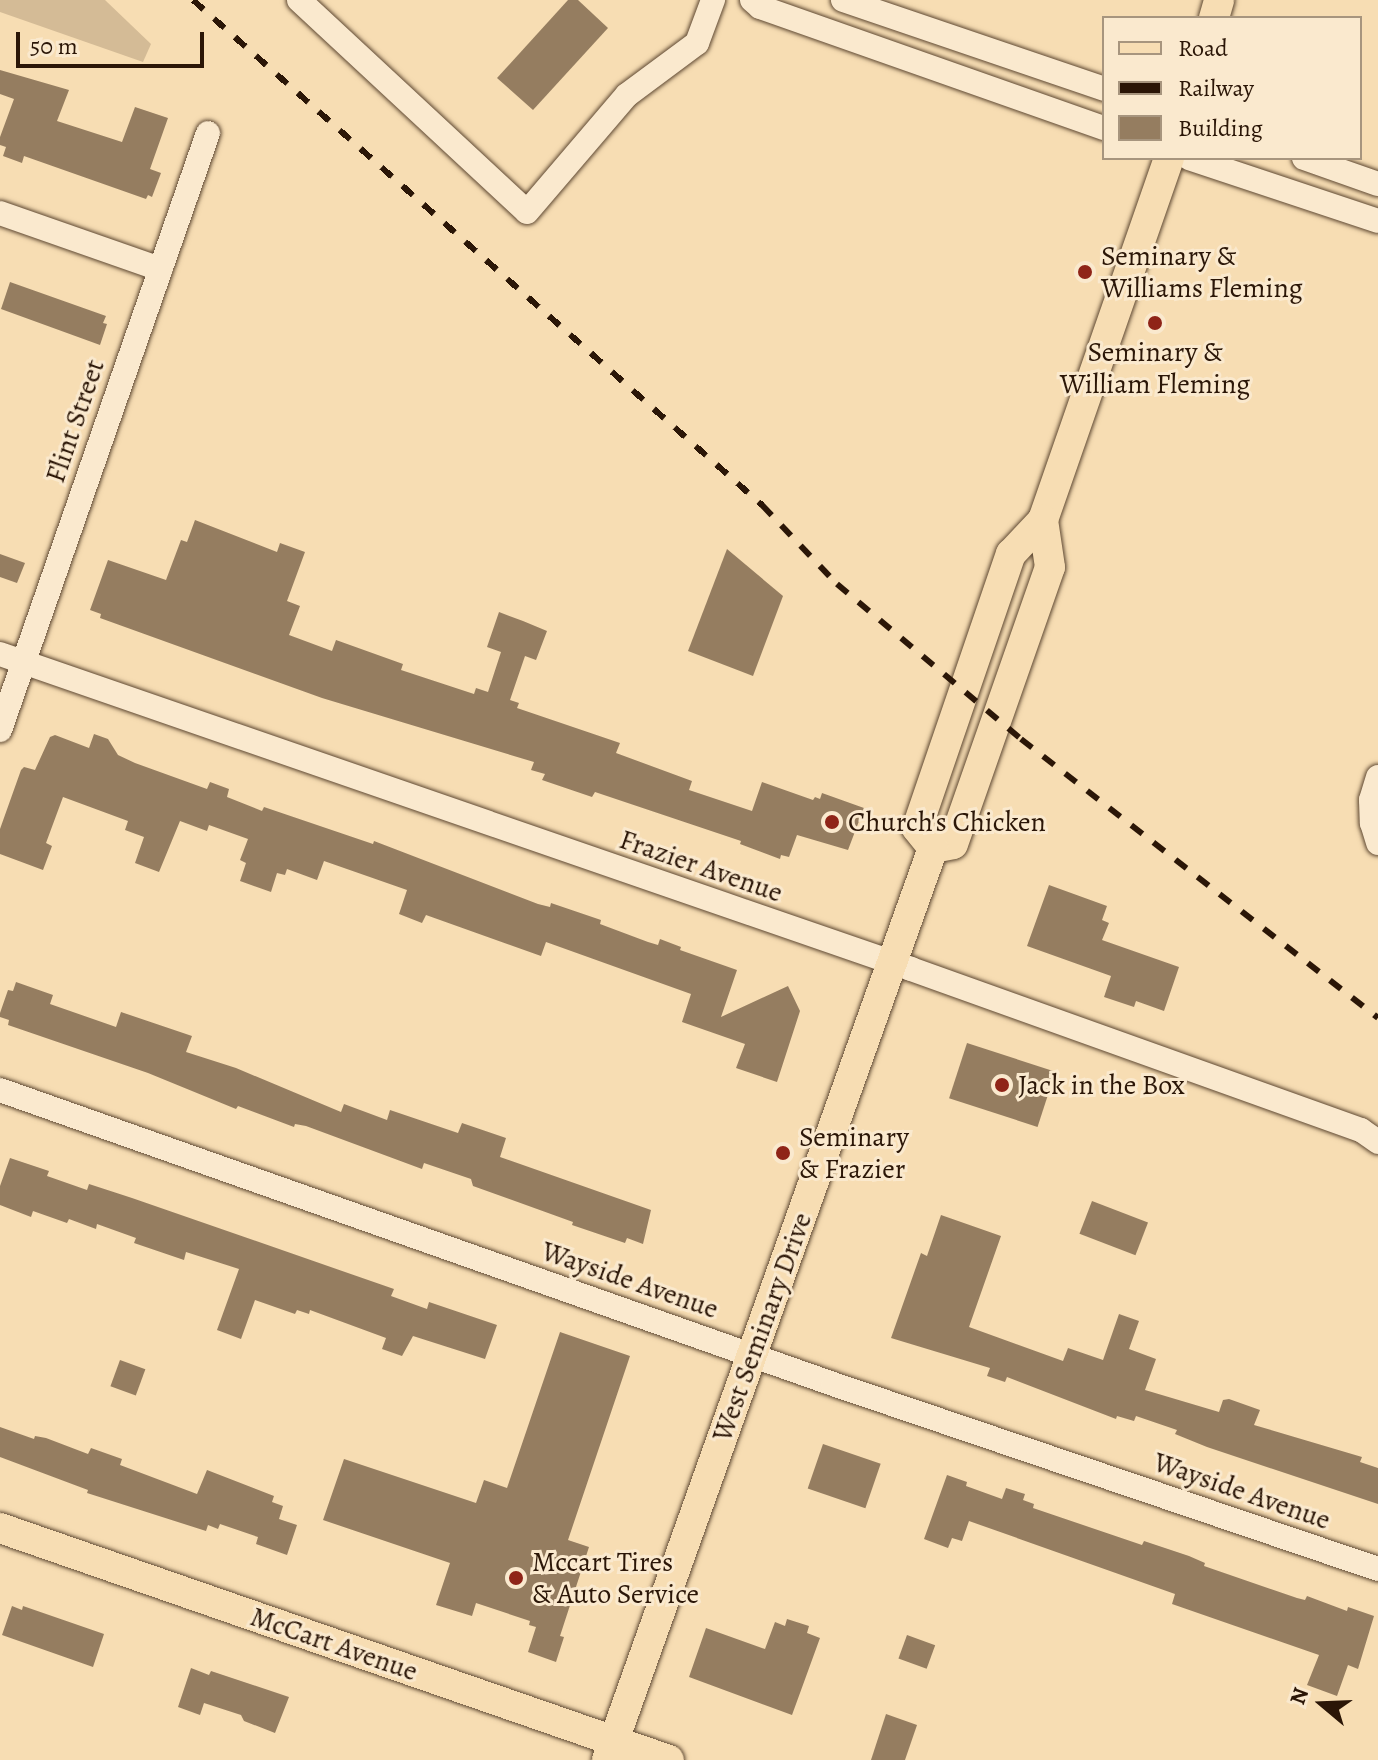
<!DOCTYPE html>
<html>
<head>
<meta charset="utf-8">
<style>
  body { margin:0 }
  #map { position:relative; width:1378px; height:1760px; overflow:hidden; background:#f7ddb3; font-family:Alegreya,serif }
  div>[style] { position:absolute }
  .green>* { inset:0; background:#d4bb96 }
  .building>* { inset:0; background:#957d60; transform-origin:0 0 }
  .roads { filter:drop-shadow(0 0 2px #5e4832) drop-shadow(0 0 2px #5e4832) }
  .minor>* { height:24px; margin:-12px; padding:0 12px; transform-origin:12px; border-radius:12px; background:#fae9ce }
  .major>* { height:30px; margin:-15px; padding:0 15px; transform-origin:15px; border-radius:15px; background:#f7ddb3 }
  .rail>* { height:6px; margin-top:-3px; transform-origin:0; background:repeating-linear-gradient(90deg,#2b1607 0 14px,transparent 0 28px) }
  .dots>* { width:22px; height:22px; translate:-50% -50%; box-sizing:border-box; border:4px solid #fae9ce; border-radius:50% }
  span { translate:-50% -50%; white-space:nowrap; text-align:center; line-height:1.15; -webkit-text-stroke:6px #fae9ce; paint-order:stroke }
  .poi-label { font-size:28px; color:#2b1607 }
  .left { translate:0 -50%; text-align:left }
  .street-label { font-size:28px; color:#2b1607 }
  .legend { position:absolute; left:1102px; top:16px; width:260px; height:144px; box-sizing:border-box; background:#fae9ce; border:2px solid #a7957e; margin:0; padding:10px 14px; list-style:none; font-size:24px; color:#2b1607 }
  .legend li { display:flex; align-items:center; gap:16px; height:40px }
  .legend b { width:40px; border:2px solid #a7957e }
  .north { position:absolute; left:1282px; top:1664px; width:80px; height:80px; -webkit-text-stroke:6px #fae9ce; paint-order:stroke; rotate:289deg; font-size:22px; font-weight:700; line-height:32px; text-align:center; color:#2b1607 }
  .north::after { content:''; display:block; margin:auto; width:28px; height:36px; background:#2b1607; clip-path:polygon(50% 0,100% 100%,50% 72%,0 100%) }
  .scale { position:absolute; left:16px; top:32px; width:188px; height:36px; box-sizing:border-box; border:4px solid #2b1607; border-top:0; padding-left:10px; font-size:24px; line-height:28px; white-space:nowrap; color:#2b1607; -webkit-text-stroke:6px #fae9ce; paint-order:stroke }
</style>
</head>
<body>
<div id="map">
  <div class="green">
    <i style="clip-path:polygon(0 0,105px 0,151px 44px,143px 62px,0 12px)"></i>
  </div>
  <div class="building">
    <i style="clip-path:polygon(568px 0,578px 0,608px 28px,533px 110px,497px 78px)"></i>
    <i style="clip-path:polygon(0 70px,69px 90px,57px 121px,122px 142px,135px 107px,168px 118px,150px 169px,161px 173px,152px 197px,148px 195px,146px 199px,24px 156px,22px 163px,3px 156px,6px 147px,0 145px,0 137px,14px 99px,0 94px)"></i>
    <i style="clip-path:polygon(10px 282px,106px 316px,103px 323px,107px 324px,100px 345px,1px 309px)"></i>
    <i style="clip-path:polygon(195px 520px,277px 552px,280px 543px,305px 552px,287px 601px,300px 606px,289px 635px,332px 651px,336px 640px,403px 664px,401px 670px,474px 694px,476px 688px,488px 692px,501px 652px,487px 647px,499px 612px,523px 621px,547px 631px,536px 660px,525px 656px,510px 700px,519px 703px,517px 708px,620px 743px,616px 753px,692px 781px,689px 790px,752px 811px,762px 782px,813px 800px,815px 797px,820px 799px,822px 793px,864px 808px,848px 850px,797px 835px,789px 857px,781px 855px,780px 859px,740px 844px,741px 841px,595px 792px,592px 797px,542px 780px,545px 774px,531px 770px,534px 762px,322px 698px,100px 618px,101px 614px,90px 610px,108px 560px,166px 580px,181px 540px,187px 542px)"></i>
    <i style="clip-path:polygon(727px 549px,783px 596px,753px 676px,688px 651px)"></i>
    <i style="clip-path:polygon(0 554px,25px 563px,17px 583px,0 577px)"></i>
    <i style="clip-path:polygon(94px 734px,108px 739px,118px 755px,135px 763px,207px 789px,210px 782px,229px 789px,227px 797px,262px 811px,264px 807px,373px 844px,374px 841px,538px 904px,550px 907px,551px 903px,601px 920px,600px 924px,648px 942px,658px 945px,660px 939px,681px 947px,680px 950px,737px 970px,721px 1017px,788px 986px,800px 1011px,777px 1082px,736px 1068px,745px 1044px,682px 1022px,691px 994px,546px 942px,541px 956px,426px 915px,422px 923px,399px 914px,407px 890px,324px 861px,317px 880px,287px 869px,285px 875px,277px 873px,271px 892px,240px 881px,246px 863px,240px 860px,248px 839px,209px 825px,207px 831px,180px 821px,159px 872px,135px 863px,144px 837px,125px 830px,128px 821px,63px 797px,46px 843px,52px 846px,43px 870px,0 854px,0 829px,21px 770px,24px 767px,35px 770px,50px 737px,55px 735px,89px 748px)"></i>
    <i style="clip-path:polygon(1049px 885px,1107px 906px,1102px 920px,1109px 923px,1102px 940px,1179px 967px,1164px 1011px,1136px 1001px,1134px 1007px,1104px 997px,1111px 976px,1027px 946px)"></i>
    <i style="clip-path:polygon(16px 982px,53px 995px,50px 1004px,116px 1027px,121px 1012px,192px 1036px,186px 1052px,236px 1068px,341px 1112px,344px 1104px,387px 1120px,390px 1110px,458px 1133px,462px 1123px,506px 1138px,500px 1157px,651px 1210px,643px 1244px,627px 1238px,625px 1243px,572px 1225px,573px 1222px,473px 1186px,471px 1179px,424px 1163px,422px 1169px,306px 1126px,295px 1124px,294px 1127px,238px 1106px,236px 1109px,148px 1073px,8px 1025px,9px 1020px,0 1017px,0 1013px,8px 990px,13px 991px)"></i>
    <i style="left:967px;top:1043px;width:93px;height:58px;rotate:18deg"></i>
    <i style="clip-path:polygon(10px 1158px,49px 1171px,47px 1176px,87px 1190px,89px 1184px,132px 1198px,394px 1289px,391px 1296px,427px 1309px,429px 1302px,497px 1325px,485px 1359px,413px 1336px,402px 1356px,382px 1349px,386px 1338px,310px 1310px,309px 1314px,297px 1310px,295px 1314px,255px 1300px,241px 1339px,217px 1330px,239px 1269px,186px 1252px,184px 1260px,134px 1243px,136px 1238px,97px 1224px,96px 1229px,69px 1219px,67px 1223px,33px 1211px,31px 1217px,0 1205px,0 1186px)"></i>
    <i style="left:1092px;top:1201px;width:60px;height:35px;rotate:21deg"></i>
    <i style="clip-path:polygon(941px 1215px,1001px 1236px,969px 1327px,1063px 1361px,1068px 1348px,1103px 1360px,1119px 1314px,1139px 1321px,1129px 1349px,1156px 1359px,1145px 1390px,1219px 1412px,1223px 1400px,1229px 1399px,1260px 1410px,1254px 1425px,1362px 1457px,1360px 1462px,1378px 1468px,1378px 1504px,1207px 1447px,1175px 1434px,1177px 1430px,1136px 1416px,1134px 1421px,1117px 1416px,1116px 1419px,1007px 1377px,1005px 1382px,987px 1376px,990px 1368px,891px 1338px,921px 1253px,927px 1256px)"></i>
    <i style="clip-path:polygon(560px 1332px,630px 1356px,568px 1540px,589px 1547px,560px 1636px,564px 1637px,556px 1662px,528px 1652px,536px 1627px,529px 1625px,530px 1621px,476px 1603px,472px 1616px,436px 1605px,450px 1563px,323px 1520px,344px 1459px,476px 1503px,484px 1480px,507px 1488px)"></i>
    <i style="left:120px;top:1360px;width:27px;height:28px;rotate:20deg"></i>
    <i style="clip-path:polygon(0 1427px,34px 1439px,35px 1436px,46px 1438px,88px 1454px,91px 1448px,122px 1459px,120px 1465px,197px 1494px,207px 1470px,274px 1496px,272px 1502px,283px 1506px,279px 1519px,297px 1525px,287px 1555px,256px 1544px,258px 1537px,220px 1524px,218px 1529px,208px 1525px,206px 1531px,87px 1493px,88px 1490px,0 1457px)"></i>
    <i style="left:823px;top:1444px;width:61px;height:47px;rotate:19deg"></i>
    <i style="clip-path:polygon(947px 1475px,967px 1482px,966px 1486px,1002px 1499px,1006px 1488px,1025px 1494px,1023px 1500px,1034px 1504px,1033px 1508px,1142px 1545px,1144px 1541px,1189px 1556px,1205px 1563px,1204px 1566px,1297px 1598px,1305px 1600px,1307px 1596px,1347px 1611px,1348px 1607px,1374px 1616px,1358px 1669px,1348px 1665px,1337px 1696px,1307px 1685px,1319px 1655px,1172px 1604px,1175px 1594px,969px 1521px,962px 1541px,952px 1538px,948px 1548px,924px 1539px)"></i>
    <i style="clip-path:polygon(12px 1606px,22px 1610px,23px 1606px,104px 1634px,93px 1667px,2px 1635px)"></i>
    <i style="clip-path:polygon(787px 1619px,809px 1626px,807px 1633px,820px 1638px,792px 1715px,689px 1677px,706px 1628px,765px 1649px,775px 1622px,785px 1626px)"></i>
    <i style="left:907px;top:1635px;width:30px;height:25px;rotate:20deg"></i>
    <i style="clip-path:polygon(191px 1668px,209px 1675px,211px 1671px,289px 1697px,275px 1733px,244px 1721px,241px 1715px,204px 1703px,200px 1715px,178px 1707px)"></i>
    <i style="clip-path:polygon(886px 1714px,917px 1725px,905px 1760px,871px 1760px)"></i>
  </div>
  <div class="roads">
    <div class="minor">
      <i style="left:299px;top:0;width:311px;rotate:42.9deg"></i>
      <i style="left:527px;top:212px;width:154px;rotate:-49.5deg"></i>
      <i style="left:627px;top:95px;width:87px;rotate:-36.6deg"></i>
      <i style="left:697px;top:43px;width:46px;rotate:-69.6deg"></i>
      <i style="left:752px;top:0;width:11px;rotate:41deg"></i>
      <i style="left:760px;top:7px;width:365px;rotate:19.4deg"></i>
      <i style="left:843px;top:0;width:276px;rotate:18.8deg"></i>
      <i style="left:1189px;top:158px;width:199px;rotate:18.4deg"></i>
      <i style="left:1304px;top:158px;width:78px;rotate:19.4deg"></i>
      <i style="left:0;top:213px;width:170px;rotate:19.3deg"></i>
      <i style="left:0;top:654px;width:964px;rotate:19.07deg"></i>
      <i style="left:911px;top:969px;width:478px;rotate:19.7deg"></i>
      <i style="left:1361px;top:1130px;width:21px;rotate:35deg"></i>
      <i style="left:0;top:730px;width:632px;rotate:-70.79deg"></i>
      <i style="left:1378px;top:777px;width:24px;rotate:107deg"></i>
      <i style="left:1371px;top:800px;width:23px;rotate:88deg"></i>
      <i style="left:1372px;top:823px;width:21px;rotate:73deg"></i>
      <i style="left:0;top:1090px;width:883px;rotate:19.44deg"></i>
      <i style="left:833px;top:1384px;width:576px;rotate:18.75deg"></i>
    </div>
    <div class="major">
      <i style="left:1214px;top:18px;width:19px;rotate:-74deg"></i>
      <i style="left:933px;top:848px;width:26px;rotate:-129deg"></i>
      <i style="left:917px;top:828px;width:290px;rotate:-71.1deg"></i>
      <i style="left:1011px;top:554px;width:47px;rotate:-46.7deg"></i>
      <i style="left:1043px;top:520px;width:383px;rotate:-70.8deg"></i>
      <i style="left:933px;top:848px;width:20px;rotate:-11deg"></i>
      <i style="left:953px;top:844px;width:293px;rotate:-70.7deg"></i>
      <i style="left:1050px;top:567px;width:48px;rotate:-98.5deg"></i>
      <i style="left:0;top:1528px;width:708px;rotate:19.13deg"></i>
      <i style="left:607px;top:1760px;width:969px;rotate:-70.33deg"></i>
    </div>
  </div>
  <div class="rail">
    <i style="left:193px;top:0;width:761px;rotate:41.59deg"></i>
    <i style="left:762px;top:505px;width:109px;rotate:46.5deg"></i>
    <i style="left:837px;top:584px;width:241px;rotate:40.1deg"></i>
    <i style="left:1021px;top:739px;width:453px;rotate:38deg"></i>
  </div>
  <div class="dots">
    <i style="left:1085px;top:272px;background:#8f2418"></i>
    <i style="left:1155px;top:323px;background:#8f2418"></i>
    <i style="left:832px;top:822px;background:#8f2418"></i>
    <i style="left:1002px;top:1085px;background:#8f2418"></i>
    <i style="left:783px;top:1153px;background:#8f2418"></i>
    <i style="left:516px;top:1578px;background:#8f2418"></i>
  </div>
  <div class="poi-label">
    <span class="left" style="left:1101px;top:272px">Seminary &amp;<br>Williams Fleming</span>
    <span style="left:1155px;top:368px">Seminary &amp;<br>William Fleming</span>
    <span class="left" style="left:848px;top:822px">Church's Chicken</span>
    <span class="left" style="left:1018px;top:1085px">Jack in the Box</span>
    <span class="left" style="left:799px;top:1153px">Seminary<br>&amp; Frazier</span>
    <span class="left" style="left:532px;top:1578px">Mccart Tires<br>&amp; Auto Service</span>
  </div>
  <div class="street-label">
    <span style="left:75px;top:421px;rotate:-71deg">Flint Street</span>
    <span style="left:701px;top:866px;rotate:19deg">Frazier Avenue</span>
    <span style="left:630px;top:1280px;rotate:19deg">Wayside Avenue</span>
    <span style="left:762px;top:1327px;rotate:-70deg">West Seminary Drive</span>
    <span style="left:1242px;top:1491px;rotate:19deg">Wayside Avenue</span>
    <span style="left:334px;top:1644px;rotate:19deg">McCart Avenue</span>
  </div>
  <ul class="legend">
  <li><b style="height:10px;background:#f7ddb3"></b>Road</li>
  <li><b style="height:10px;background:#2b1607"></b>Railway</li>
  <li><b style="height:22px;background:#957d60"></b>Building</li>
  </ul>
  <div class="north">N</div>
  <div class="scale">50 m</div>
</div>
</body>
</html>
